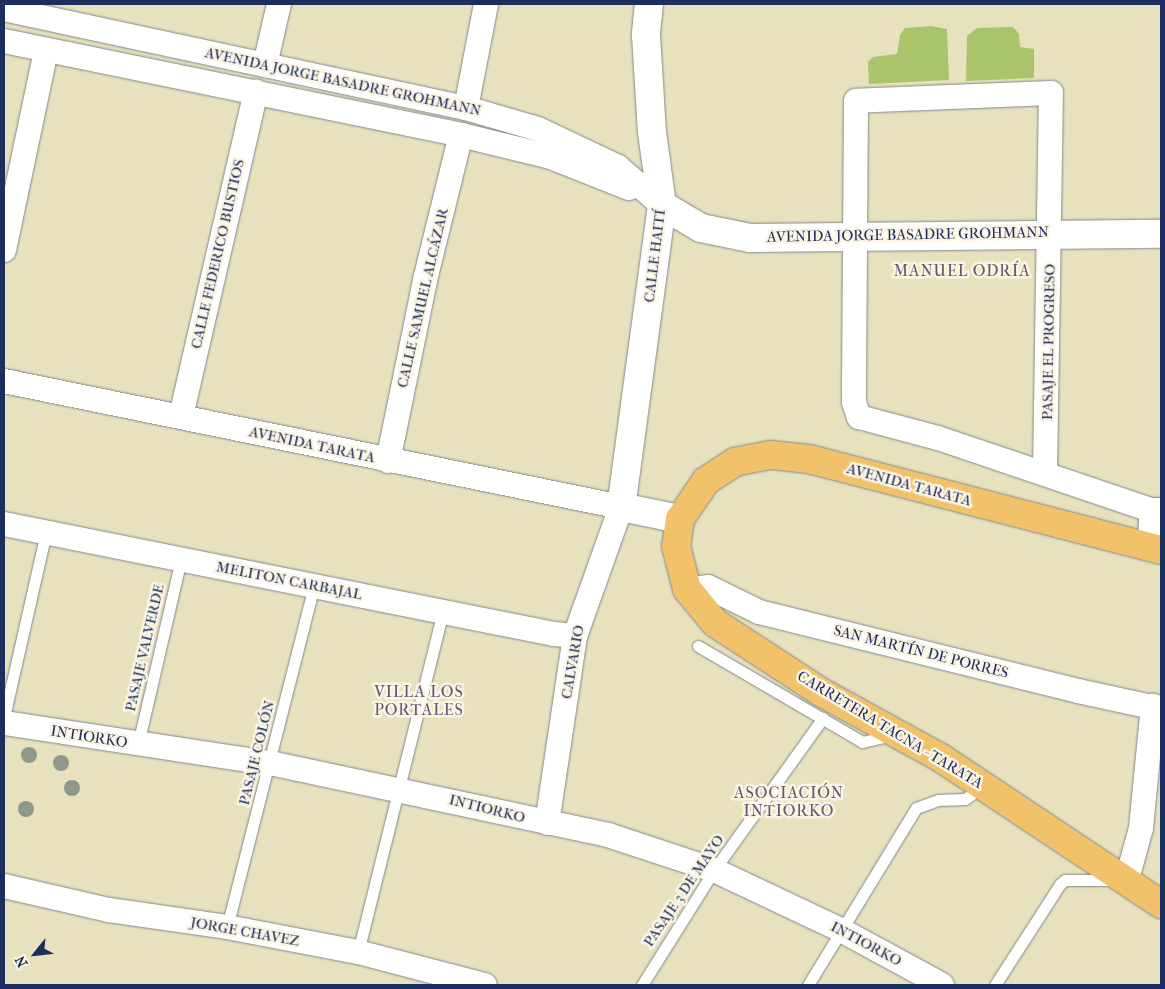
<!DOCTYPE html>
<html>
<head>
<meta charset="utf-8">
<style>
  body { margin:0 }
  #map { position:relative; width:1165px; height:989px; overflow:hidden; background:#e7e1bd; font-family:"IM FELL French Canon",serif }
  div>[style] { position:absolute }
  .green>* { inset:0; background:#a9c46a }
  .roads { filter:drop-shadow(0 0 1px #81888e) drop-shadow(0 0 1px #81888e) }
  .service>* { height:11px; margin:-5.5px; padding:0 5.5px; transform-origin:5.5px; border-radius:5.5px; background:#fff }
  .minor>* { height:24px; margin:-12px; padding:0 12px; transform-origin:12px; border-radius:12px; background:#fff }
  .tertiary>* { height:28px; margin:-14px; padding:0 14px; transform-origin:14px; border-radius:14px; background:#fff }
  .trunk>* { height:28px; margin:-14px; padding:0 14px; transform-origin:14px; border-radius:14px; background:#f2c26a }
  .trees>* { width:16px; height:16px; margin:-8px; border-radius:50%; background:#8e988b }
  span { translate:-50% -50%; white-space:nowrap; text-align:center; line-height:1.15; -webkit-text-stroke:5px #fcf5e5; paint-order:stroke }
  .street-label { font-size:15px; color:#1b2f5e }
  .neighbourhood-label { font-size:16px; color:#605970; letter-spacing:1px }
  .frame { position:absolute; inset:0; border:5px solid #1b2f5e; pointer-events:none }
  .north { position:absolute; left:10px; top:929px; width:50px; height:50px; -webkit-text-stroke:4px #fcf5e5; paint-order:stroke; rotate:241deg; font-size:14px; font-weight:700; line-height:20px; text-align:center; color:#1b2f5e }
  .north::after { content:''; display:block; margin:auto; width:18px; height:22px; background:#1b2f5e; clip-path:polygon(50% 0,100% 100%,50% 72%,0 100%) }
</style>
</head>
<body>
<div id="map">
  <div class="green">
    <i style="clip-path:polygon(931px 26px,947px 29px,949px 80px,869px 84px,868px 62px,873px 57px,897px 54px,900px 35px,905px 28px)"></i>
    <i style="clip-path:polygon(1013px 27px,1019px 34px,1020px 47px,1034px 49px,1034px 78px,966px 81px,967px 36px,977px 28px)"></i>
  </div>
  <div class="roads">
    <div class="service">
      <i style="left:698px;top:646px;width:190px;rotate:30.3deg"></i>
      <i style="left:862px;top:742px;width:32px;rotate:-13deg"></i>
      <i style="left:4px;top:717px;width:190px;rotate:-77.2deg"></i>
      <i style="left:138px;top:744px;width:190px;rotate:-76.9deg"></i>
      <i style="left:227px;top:927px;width:352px;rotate:-75.7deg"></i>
      <i style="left:358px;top:952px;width:351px;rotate:-76deg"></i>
      <i style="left:642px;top:985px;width:136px;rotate:-57.9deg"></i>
      <i style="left:714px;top:870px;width:187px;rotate:-54.4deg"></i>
      <i style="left:808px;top:985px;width:207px;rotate:-58.6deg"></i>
      <i style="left:916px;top:808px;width:23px;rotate:-20deg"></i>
      <i style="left:938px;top:800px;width:27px;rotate:-2deg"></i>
      <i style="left:965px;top:799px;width:22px;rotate:-36deg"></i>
      <i style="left:995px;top:985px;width:120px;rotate:-57.2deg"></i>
      <i style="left:1060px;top:884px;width:6px;rotate:-39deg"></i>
      <i style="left:1065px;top:880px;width:49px"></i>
    </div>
    <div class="minor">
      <i style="left:4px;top:9px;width:472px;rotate:12.1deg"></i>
      <i style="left:466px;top:108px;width:75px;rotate:16.3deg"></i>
      <i style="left:538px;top:129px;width:89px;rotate:25.4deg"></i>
      <i style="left:618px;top:167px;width:58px;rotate:40.8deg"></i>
      <i style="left:4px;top:41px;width:467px;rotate:11.6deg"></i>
      <i style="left:461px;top:135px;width:93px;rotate:13.7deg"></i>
      <i style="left:551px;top:157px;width:84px;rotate:21.7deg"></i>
      <i style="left:265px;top:65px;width:63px;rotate:-77.1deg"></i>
      <i style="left:466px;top:108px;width:106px;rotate:-79.1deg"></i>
      <i style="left:4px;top:250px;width:203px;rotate:-78.1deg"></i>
      <i style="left:4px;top:381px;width:630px;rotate:11.54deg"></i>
      <i style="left:621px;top:507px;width:137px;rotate:109.6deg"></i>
      <i style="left:575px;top:636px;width:189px;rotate:98.5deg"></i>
      <i style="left:181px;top:416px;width:333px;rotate:-77deg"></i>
      <i style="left:388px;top:461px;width:185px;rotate:-78.4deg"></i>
      <i style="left:425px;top:280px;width:149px;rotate:-76.1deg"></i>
      <i style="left:1045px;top:472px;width:379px;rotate:-89.1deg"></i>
      <i style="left:1051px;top:93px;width:195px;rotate:177.7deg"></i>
      <i style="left:856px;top:101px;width:301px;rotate:90.4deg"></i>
      <i style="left:854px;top:402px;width:16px;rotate:72deg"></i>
      <i style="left:859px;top:417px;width:82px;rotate:14.9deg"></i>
      <i style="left:938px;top:438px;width:225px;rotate:18.7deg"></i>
      <i style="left:1151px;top:510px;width:10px"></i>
      <i style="left:4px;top:524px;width:561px;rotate:11.31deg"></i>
      <i style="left:554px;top:634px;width:21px;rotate:5deg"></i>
      <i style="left:1150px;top:547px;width:37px;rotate:-88deg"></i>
      <i style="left:687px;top:589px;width:21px;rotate:-5deg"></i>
      <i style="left:708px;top:587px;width:57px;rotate:26.1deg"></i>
      <i style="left:759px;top:612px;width:329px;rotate:13.9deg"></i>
      <i style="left:1078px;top:691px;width:85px;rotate:12.2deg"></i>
      <i style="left:4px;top:723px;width:269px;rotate:8.6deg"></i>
      <i style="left:270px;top:763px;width:346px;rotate:12deg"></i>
      <i style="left:608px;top:835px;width:112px;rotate:18.3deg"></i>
      <i style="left:714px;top:870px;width:138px;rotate:25.3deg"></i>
      <i style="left:839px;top:929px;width:117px;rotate:28.5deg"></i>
      <i style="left:1127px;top:879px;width:53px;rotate:-74.6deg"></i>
      <i style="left:1141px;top:828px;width:123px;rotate:-84.4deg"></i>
      <i style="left:4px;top:886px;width:108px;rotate:12.9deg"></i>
      <i style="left:109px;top:910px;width:119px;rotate:8.2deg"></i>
      <i style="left:227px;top:927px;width:133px;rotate:10.8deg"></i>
      <i style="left:358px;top:952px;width:131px;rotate:14.6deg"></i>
    </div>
    <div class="tertiary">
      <i style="left:649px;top:4px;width:31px;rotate:96deg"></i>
      <i style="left:646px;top:35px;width:97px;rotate:86.5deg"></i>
      <i style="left:652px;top:132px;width:74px;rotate:82.2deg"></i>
      <i style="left:662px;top:205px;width:305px;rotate:97.7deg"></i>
      <i style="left:621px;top:507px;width:60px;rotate:11.5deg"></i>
      <i style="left:662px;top:205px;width:45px;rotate:30.5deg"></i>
      <i style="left:701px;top:228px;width:50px;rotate:11.5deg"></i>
      <i style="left:750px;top:238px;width:411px;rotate:-0.6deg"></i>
    </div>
    <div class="trunk">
      <i style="left:1161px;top:550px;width:364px;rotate:-165.5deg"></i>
      <i style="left:809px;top:459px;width:39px;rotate:-174deg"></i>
      <i style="left:770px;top:455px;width:36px;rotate:169deg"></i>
      <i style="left:735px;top:462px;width:35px;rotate:147deg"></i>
      <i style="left:706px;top:481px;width:46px;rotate:124.4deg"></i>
      <i style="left:680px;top:519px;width:27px;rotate:98deg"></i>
      <i style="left:676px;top:546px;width:44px;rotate:75.7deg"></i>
      <i style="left:687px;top:589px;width:44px;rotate:50.5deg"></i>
      <i style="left:715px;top:623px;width:126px;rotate:33.1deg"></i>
      <i style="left:821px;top:692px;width:137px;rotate:28.8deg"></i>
      <i style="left:941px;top:758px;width:264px;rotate:33.6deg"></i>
    </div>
  </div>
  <div class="trees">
    <i style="left:29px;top:755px"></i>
    <i style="left:61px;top:763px"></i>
    <i style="left:72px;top:788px"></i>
    <i style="left:26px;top:809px"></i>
  </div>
  <div class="street-label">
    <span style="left:343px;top:82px;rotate:12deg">AVENIDA JORGE BASADRE GROHMANN</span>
    <span style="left:908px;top:235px;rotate:-1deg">AVENIDA JORGE BASADRE GROHMANN</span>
    <span style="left:218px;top:254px;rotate:-77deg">CALLE FEDERICO BUSTIOS</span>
    <span style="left:655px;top:256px;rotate:-83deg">CALLE HAITÍ</span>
    <span style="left:423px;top:298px;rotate:-77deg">CALLE SAMUEL ALCÁZAR</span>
    <span style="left:1049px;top:342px;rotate:-89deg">PASAJE EL PROGRESO</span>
    <span style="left:312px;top:445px;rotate:12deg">AVENIDA TARATA</span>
    <span style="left:909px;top:485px;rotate:15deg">AVENIDA TARATA</span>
    <span style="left:289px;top:581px;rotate:11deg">MELITON CARBAJAL</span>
    <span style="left:145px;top:648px;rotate:-77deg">PASAJE VALVERDE</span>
    <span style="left:921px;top:652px;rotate:14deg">SAN MARTÍN DE PORRES</span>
    <span style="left:573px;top:662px;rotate:-80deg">CALVARIO</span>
    <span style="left:890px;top:730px;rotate:31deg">CARRETERA TACNA - TARATA</span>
    <span style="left:89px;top:737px;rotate:9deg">INTIORKO</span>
    <span style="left:257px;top:753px;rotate:-76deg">PASAJE COLÓN</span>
    <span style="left:487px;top:809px;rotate:14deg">INTIORKO</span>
    <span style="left:684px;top:891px;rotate:-56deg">PASAJE 3 DE MAYO</span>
    <span style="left:245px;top:932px;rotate:10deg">JORGE CHAVEZ</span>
    <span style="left:866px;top:944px;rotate:28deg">INTIORKO</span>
  </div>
  <div class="neighbourhood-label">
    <span style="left:962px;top:271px">MANUEL ODRÍA</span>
    <span style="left:419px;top:701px">VILLA LOS<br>PORTALES</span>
    <span style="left:789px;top:802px">ASOCIACIÓN<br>INTIORKO</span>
  </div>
  <div class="frame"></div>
  <div class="north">N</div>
</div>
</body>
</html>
